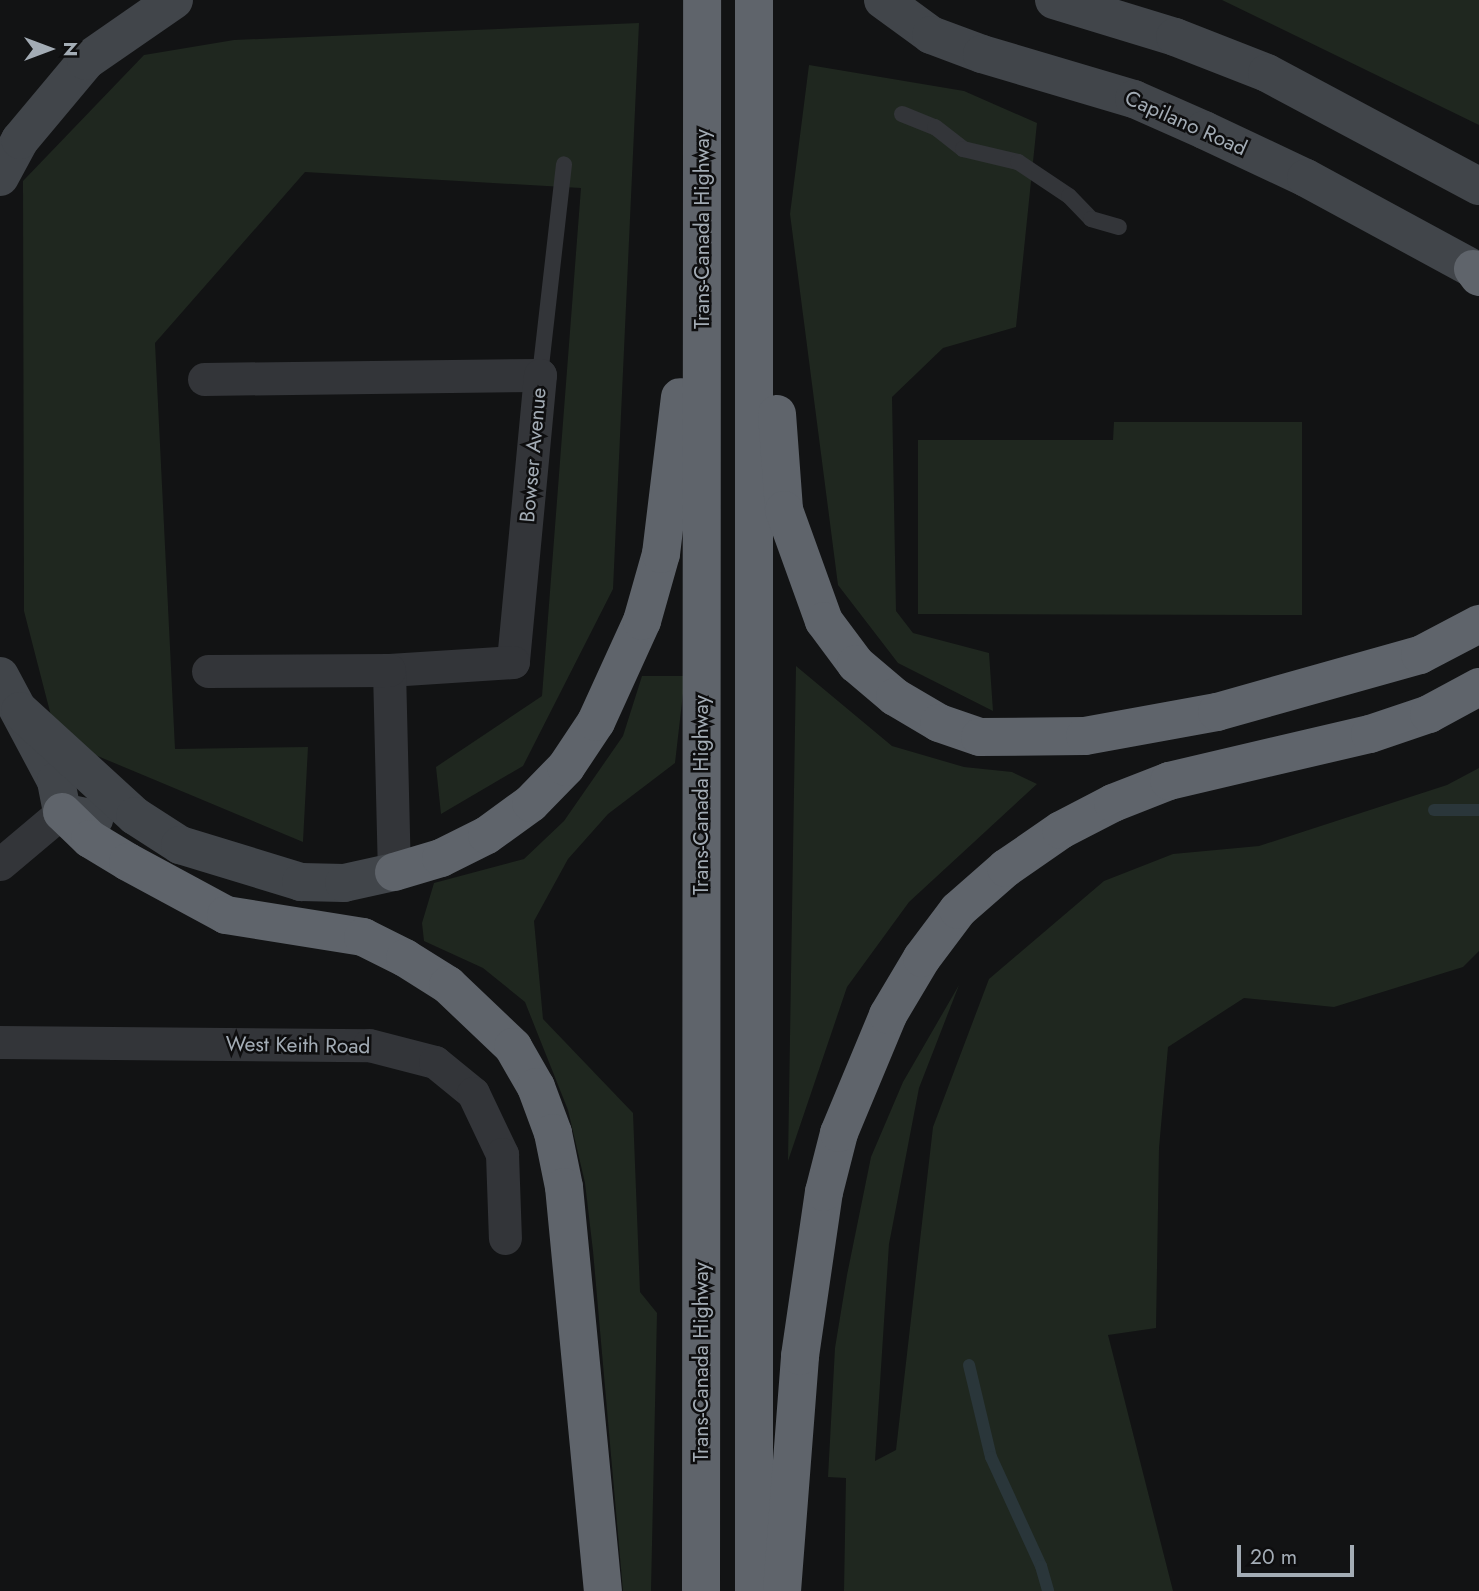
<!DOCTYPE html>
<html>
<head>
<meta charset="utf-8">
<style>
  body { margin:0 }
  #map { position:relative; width:1479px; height:1591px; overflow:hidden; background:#121314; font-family:Jost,sans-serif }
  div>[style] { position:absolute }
  .green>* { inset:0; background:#1f271f }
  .stream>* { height:12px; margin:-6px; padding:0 6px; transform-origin:6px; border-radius:6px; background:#2a363a }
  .service>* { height:16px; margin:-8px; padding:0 8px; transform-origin:8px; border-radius:8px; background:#333539 }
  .minor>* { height:33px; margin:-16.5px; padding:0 16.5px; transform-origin:16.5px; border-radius:16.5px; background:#333539 }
  .secondary>* { height:38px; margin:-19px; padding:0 19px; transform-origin:19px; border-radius:19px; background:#41454a }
  .motorway>* { height:38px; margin:-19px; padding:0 19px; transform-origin:19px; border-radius:19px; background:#5f646b }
  span { translate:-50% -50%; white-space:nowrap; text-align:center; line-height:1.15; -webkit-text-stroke:5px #0e0e0f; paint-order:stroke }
  .street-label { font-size:21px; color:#a3acb5 }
  .north { position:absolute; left:14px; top:14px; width:70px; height:70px; -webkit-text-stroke:5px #0e0e0f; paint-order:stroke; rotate:90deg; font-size:19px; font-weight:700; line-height:28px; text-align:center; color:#a3acb5 }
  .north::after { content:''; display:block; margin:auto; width:24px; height:32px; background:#a3acb5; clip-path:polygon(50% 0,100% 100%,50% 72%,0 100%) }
  .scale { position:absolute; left:1237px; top:1545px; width:117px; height:32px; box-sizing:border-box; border:4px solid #a3acb5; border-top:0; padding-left:9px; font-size:21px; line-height:24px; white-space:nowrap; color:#a3acb5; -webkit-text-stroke:5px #0e0e0f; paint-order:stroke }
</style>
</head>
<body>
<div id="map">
  <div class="green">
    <i style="clip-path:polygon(1222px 0,1479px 0,1479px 125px)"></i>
    <i style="clip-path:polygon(639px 23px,613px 589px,523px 766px,441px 814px,436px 767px,542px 696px,581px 188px,305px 172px,155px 343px,175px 749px,308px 747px,303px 842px,57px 739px,24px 611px,23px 181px,144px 55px,234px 40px)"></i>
    <i style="clip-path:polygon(809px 65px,964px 91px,1037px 123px,1016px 327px,943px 348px,892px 397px,896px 611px,913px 633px,989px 653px,993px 711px,898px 663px,838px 585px,790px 214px)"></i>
    <i style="clip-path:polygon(1114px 422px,1302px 422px,1302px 615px,918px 614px,918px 440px,1113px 440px)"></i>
    <i style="clip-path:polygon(796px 666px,892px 746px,964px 767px,1012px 772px,1037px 784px,909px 902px,847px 987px,788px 1161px)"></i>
    <i style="clip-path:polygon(642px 676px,685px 676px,675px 763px,608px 814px,568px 859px,534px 921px,543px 1019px,633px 1113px,640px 1292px,657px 1313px,651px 1591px,623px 1591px,593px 1251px,585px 1183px,568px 1110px,525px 1002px,483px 968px,424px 941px,422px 923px,434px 883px,524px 859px,564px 821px,623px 736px)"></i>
    <i style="clip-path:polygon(1479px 768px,1479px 951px,1463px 967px,1334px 1007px,1244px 998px,1168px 1047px,1159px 1148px,1156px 1328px,1108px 1335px,1173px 1591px,844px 1591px,846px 1478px,828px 1477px,835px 1348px,847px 1275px,871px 1157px,903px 1082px,959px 985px,919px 1088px,889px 1244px,875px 1461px,896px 1450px,933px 1127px,989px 979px,1104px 881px,1173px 854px,1259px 846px,1447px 785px)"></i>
  </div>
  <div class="stream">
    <i style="left:1434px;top:810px;width:45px"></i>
    <i style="left:969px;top:1365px;width:95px;rotate:76.6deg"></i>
    <i style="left:991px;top:1457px;width:120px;rotate:65.4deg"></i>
    <i style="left:1041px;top:1566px;width:26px;rotate:74deg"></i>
  </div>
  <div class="service">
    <i style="left:902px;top:114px;width:35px;rotate:22deg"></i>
    <i style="left:935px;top:127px;width:36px;rotate:38deg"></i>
    <i style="left:963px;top:149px;width:57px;rotate:13.3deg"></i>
    <i style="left:1018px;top:162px;width:61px;rotate:33.7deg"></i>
    <i style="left:1069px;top:196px;width:32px;rotate:46deg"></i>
    <i style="left:1091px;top:219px;width:29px;rotate:16deg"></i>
    <i style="left:540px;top:375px;width:212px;rotate:-83.5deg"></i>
  </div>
  <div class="minor">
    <i style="left:204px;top:379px;width:336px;rotate:-0.7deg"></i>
    <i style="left:540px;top:375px;width:288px;rotate:95.4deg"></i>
    <i style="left:513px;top:662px;width:124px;rotate:176.3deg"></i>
    <i style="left:389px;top:670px;width:202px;rotate:88.6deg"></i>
    <i style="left:208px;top:671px;width:181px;rotate:-0.3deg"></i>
    <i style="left:0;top:864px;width:81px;rotate:-40deg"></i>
    <i style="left:0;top:1042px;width:369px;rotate:0.5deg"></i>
    <i style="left:369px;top:1045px;width:68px;rotate:14.4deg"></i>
    <i style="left:435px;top:1062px;width:49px;rotate:39.2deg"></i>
    <i style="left:473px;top:1093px;width:68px;rotate:64.6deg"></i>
    <i style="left:502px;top:1154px;width:84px;rotate:88deg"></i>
  </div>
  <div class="secondary">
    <i style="left:883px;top:0;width:59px;rotate:36.1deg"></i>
    <i style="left:931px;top:35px;width:54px;rotate:20.4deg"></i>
    <i style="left:982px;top:54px;width:159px;rotate:16.5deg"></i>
    <i style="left:1134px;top:99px;width:77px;rotate:23.9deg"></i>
    <i style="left:1204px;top:130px;width:113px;rotate:25.2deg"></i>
    <i style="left:1306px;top:178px;width:197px;rotate:28.5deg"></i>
    <i style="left:1054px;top:0;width:127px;rotate:17deg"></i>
    <i style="left:1175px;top:37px;width:99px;rotate:21.4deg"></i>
    <i style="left:1267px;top:73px;width:240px;rotate:28.1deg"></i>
    <i style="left:0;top:177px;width:42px;rotate:-61.6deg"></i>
    <i style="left:20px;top:140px;width:103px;rotate:-50.1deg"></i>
    <i style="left:86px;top:61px;width:107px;rotate:-34.7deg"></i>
    <i style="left:0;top:676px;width:119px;rotate:61.9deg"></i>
    <i style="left:56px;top:781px;width:32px;rotate:79deg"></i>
    <i style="left:62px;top:812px;width:33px;rotate:12deg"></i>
    <i style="left:20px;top:711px;width:156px;rotate:42.4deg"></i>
    <i style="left:135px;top:816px;width:54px;rotate:32.8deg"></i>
    <i style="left:180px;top:845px;width:127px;rotate:17deg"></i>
    <i style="left:301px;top:882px;width:43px;rotate:1.3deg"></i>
    <i style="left:344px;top:883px;width:51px;rotate:-12.4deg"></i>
  </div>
  <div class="motorway">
    <i style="left:754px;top:0;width:1591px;rotate:90deg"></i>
    <i style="left:1473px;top:269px;width:10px;rotate:53deg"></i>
    <i style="left:777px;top:414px;width:96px;rotate:85.8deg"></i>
    <i style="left:784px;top:510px;width:118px;rotate:70.2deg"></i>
    <i style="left:824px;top:621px;width:54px;rotate:53.3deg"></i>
    <i style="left:856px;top:664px;width:51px;rotate:40.2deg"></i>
    <i style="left:895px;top:697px;width:51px;rotate:30.6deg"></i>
    <i style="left:939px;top:723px;width:43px;rotate:18.9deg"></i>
    <i style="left:980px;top:737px;width:105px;rotate:-0.5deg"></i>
    <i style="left:1085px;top:736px;width:134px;rotate:-10.3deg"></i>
    <i style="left:1217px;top:712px;width:211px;rotate:-15.7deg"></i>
    <i style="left:1420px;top:655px;width:67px;rotate:-27.7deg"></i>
    <i style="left:62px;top:812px;width:39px;rotate:44deg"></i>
    <i style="left:90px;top:839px;width:44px;rotate:31.2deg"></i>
    <i style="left:128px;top:862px;width:111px;rotate:28.4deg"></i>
    <i style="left:226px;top:915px;width:139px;rotate:9.1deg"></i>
    <i style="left:363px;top:937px;width:47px;rotate:26.6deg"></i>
    <i style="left:405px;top:958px;width:51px;rotate:32.1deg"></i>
    <i style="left:448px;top:985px;width:90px;rotate:43.6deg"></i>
    <i style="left:513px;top:1047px;width:46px;rotate:60.1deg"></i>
    <i style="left:536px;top:1087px;width:49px;rotate:69.7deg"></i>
    <i style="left:553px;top:1133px;width:55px;rotate:78.5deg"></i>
    <i style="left:564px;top:1187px;width:406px;rotate:84.5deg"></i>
    <i style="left:394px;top:872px;width:49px;rotate:-16.6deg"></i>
    <i style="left:441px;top:858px;width:51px;rotate:-26.6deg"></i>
    <i style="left:487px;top:835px;width:54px;rotate:-36deg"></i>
    <i style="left:531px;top:803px;width:50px;rotate:-45.8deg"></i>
    <i style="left:566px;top:767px;width:54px;rotate:-56.3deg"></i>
    <i style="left:596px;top:722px;width:111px;rotate:-65.5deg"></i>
    <i style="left:642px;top:621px;width:70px;rotate:-74.2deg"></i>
    <i style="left:661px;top:554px;width:158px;rotate:-83.1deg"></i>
    <i style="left:701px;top:1591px;width:1591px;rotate:-89.96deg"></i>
    <i style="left:782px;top:1591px;width:236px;rotate:-85.6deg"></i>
    <i style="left:800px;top:1356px;width:166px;rotate:-81.7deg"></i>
    <i style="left:824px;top:1192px;width:61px;rotate:-75.7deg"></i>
    <i style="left:839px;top:1133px;width:128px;rotate:-67.4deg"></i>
    <i style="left:888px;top:1015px;width:66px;rotate:-59.2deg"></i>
    <i style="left:922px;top:958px;width:60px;rotate:-53.1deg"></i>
    <i style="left:958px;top:910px;width:64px;rotate:-41.2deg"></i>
    <i style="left:1006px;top:868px;width:67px;rotate:-34.6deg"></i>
    <i style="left:1061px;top:830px;width:59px;rotate:-27.4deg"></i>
    <i style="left:1113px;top:803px;width:60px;rotate:-21.4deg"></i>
    <i style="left:1169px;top:781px;width:206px;rotate:-13.2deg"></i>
    <i style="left:1370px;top:734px;width:62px;rotate:-18.7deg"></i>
    <i style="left:1429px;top:714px;width:57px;rotate:-28.4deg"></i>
  </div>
  <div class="street-label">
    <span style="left:1186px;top:123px;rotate:24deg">Capilano Road</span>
    <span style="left:702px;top:229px;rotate:-90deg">Trans-Canada Highway</span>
    <span style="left:533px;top:455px;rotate:-85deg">Bowser Avenue</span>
    <span style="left:701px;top:795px;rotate:-90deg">Trans-Canada Highway</span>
    <span style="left:298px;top:1045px;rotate:1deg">West Keith Road</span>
    <span style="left:701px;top:1362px;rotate:-90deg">Trans-Canada Highway</span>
  </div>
  <div class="north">N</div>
  <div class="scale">20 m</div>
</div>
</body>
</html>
